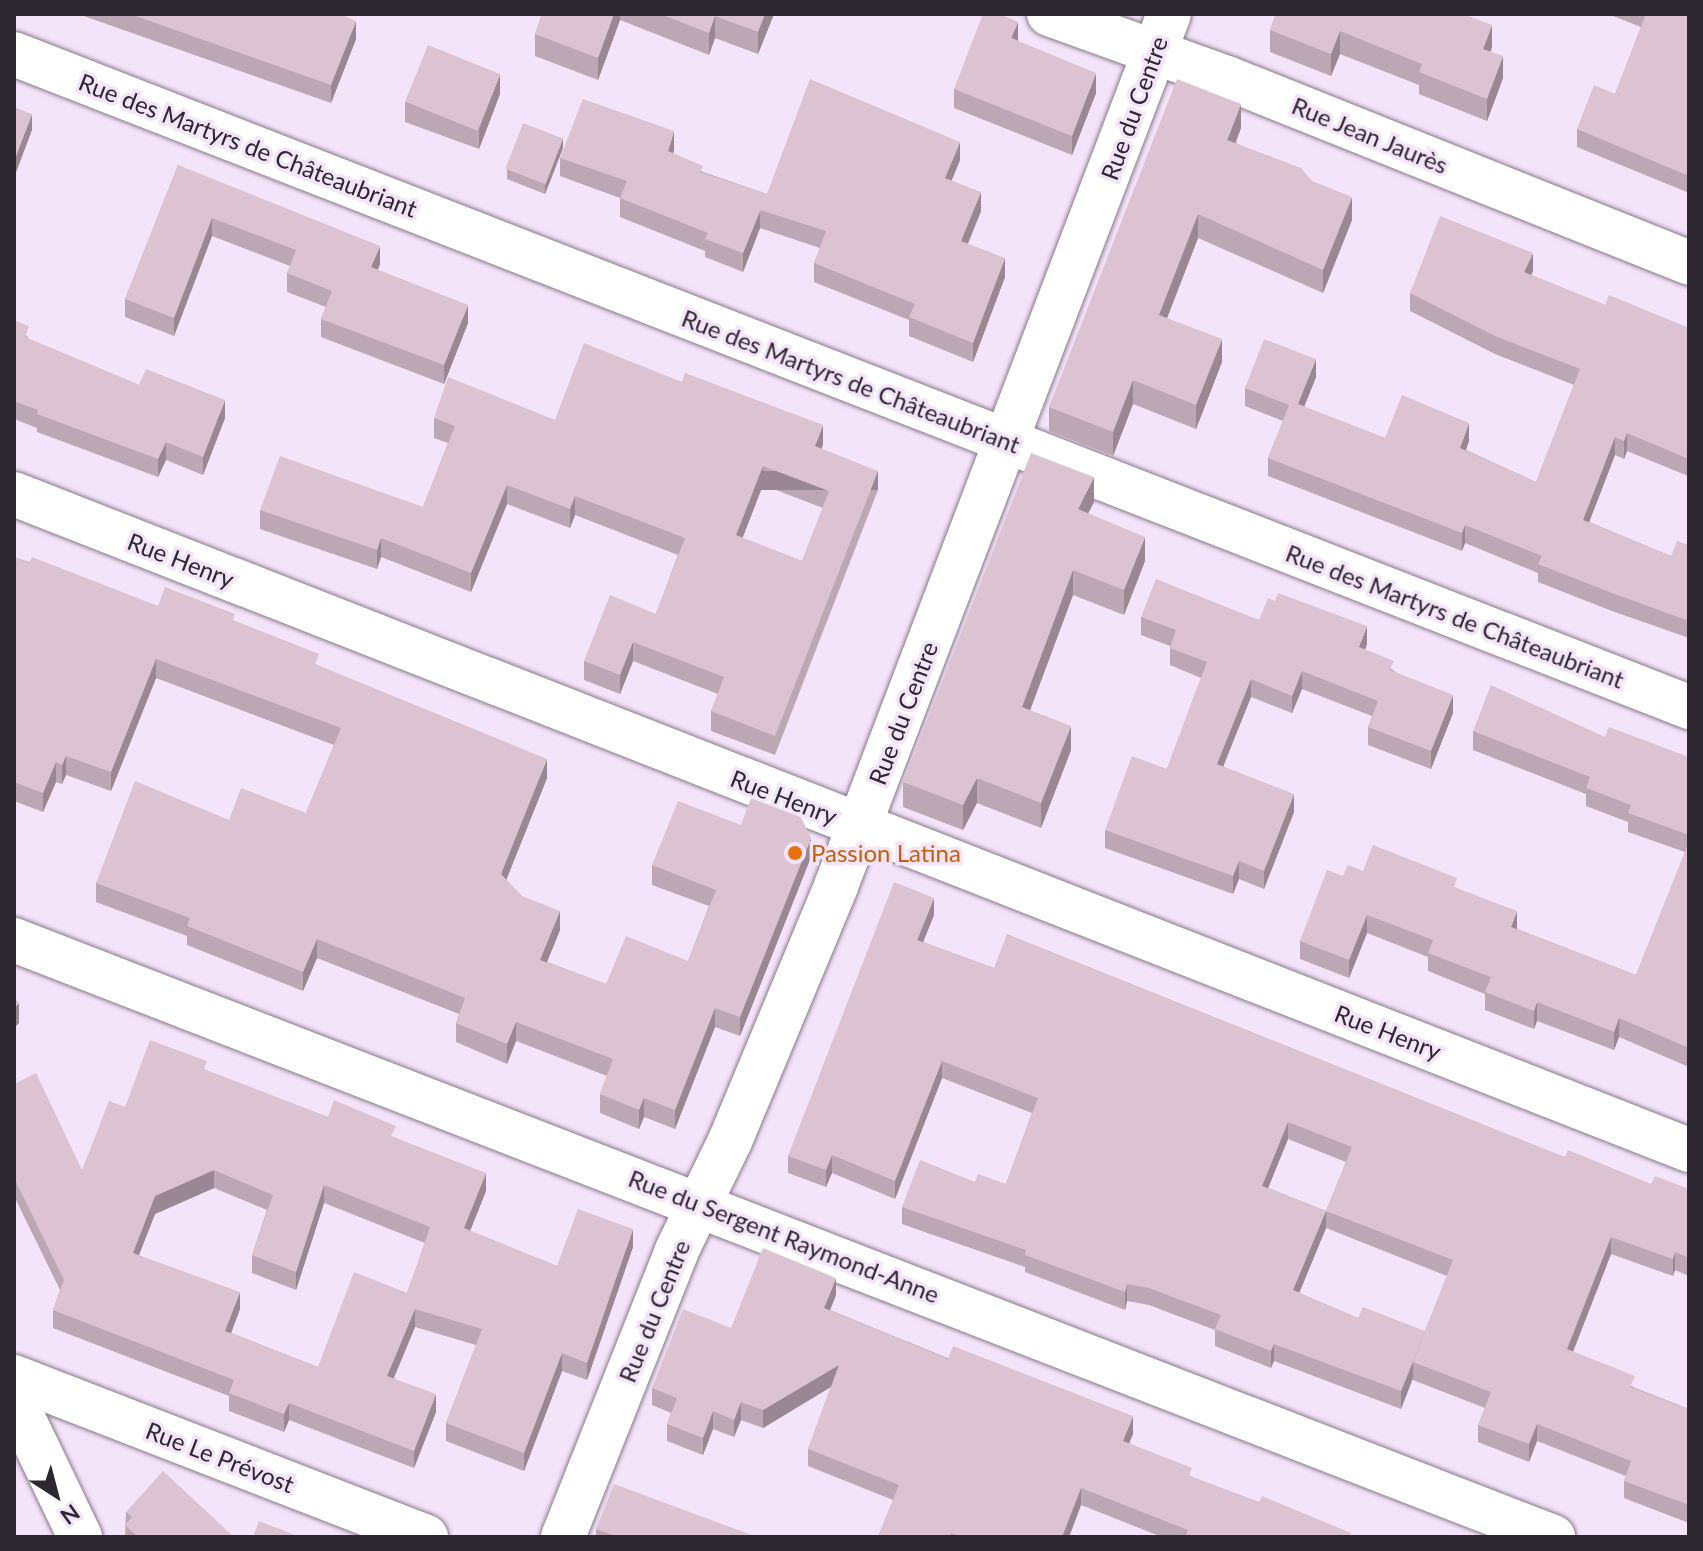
<!DOCTYPE html>
<html>
<head>
<meta charset="utf-8">
<style>
  body { margin:0 }
  #map { position:relative; width:1703px; height:1551px; overflow:hidden; background:#f4e4f9; font-family:Lato,sans-serif }
  div>[style] { position:absolute }
  .roads { filter:drop-shadow(0 0 2px #87788b) drop-shadow(0 0 2px #87788b) }
  .street>* { height:44px; margin:-22px; padding:0 22px; transform-origin:22px; border-radius:22px; background:#fff }
  .wall>* { inset:0; background:#bca8b5 }
  .shaded-wall>* { inset:0; background:#998893; transform-origin:0 0 }
  .building>* { inset:0; background:#dbc3d2; transform-origin:0 0 }
  .dots>* { width:22px; height:22px; translate:-50% -50%; box-sizing:border-box; border:4px solid #f4e4f9; border-radius:50% }
  span { translate:-50% -50%; white-space:nowrap; text-align:center; line-height:1.15; -webkit-text-stroke:7px #f4e4f9; paint-order:stroke }
  .street-label { font-size:24px; color:#2d272f }
  .food-label { font-size:24px; color:#c56008 }
  .left { translate:0 -50%; text-align:left }
  .frame { position:absolute; inset:0; border:16px solid #2d272f; pointer-events:none }
  .north { position:absolute; left:16px; top:1455px; width:80px; height:80px; -webkit-text-stroke:6px #f4e4f9; paint-order:stroke; rotate:144deg; font-size:22px; font-weight:700; line-height:32px; text-align:center; color:#2d272f }
  .north::after { content:''; display:block; margin:auto; width:28px; height:36px; background:#2d272f; clip-path:polygon(50% 0,100% 100%,50% 72%,0 100%) }
</style>
</head>
<body>
<div id="map">
  <div class="roads">
    <div class="street">
      <i style="left:1049px;top:14px;width:189px;rotate:19.8deg"></i>
      <i style="left:1227px;top:78px;width:498px;rotate:21.8deg"></i>
      <i style="left:14px;top:54px;width:1798px;rotate:21.3deg"></i>
      <i style="left:14px;top:494px;width:1799px;rotate:21.39deg"></i>
      <i style="left:14px;top:940px;width:1651px;rotate:21.2deg"></i>
      <i style="left:14px;top:1377px;width:442px;rotate:21.2deg"></i>
      <i style="left:14px;top:1399px;width:153px;rotate:64.4deg"></i>
      <i style="left:563px;top:1537px;width:309px;rotate:-68.3deg"></i>
      <i style="left:677px;top:1250px;width:121px;rotate:-64.1deg"></i>
      <i style="left:730px;top:1141px;width:276px;rotate:-67.4deg"></i>
      <i style="left:836px;top:886px;width:933px;rotate:-69.1deg"></i>
    </div>
  </div>
  <div class="wall">
    <i style="clip-path:polygon(78px 14px,340px 14px,356px 39px,331px 103px)"></i>
    <i style="clip-path:polygon(542px 14px,774px 14px,758px 54px,715px 38px,709px 55px,620px 20px,598px 80px,535px 56px,535px 34px)"></i>
    <i style="clip-path:polygon(1276px 14px,1492px 47px,1491px 51px,1503px 78px,1487px 121px,1419px 94px,1419px 85px,1340px 54px,1331px 76px,1270px 52px,1270px 30px)"></i>
    <i style="clip-path:polygon(1608px 14px,1689px 14px,1689px 193px,1577px 147px,1577px 129px,1615px 94px,1641px 27px)"></i>
    <i style="clip-path:polygon(1018px 41px,1096px 93px,1072px 155px,954px 108px,954px 89px)"></i>
    <i style="clip-path:polygon(500px 94px,479px 149px,405px 122px,405px 102px)"></i>
    <i style="clip-path:polygon(1241px 128px,1236px 143px,1312px 181px,1352px 220px,1323px 293px,1198px 238px,1167px 318px,1222px 362px,1196px 429px,1133px 404px,1113px 456px,1049px 431px,1049px 407px)"></i>
    <i style="clip-path:polygon(563px 148px,545px 194px,507px 179px,507px 169px)"></i>
    <i style="clip-path:polygon(674px 150px,673px 153px,703px 172px,767px 194px,960px 160px,951px 181px,981px 211px,968px 244px,1005px 277px,973px 362px,909px 336px,909px 320px,814px 282px,814px 263px,820px 248px,760px 228px,743px 272px,705px 257px,705px 251px,620px 217px,620px 198px,560px 176px,560px 158px)"></i>
    <i style="clip-path:polygon(178px 165px,380px 264px,378px 270px,468px 323px,444px 384px,321px 337px,321px 319px,326px 307px,287px 292px,287px 273px,290px 266px,212px 236px,174px 336px,125px 317px,125px 299px)"></i>
    <i style="clip-path:polygon(1533px 271px,1531px 275px,1605px 305px,1689px 328px,1689px 485px,1688px 476px,1627px 451px,1624px 459px,1615px 455px,1589px 522px,1671px 556px,1689px 545px,1689px 638px,1612px 611px,1538px 582px,1538px 573px,1465px 543px,1462px 551px,1268px 476px,1268px 458px,1283px 421px,1245px 406px,1245px 388px,1316px 377px,1304px 407px,1385px 438px,1469px 441px,1466px 450px,1536px 482px,1574px 385px,1495px 354px,1410px 311px,1410px 293px)"></i>
    <i style="clip-path:polygon(14px 320px,29px 339px,139px 385px,225px 418px,203px 475px,166px 460px,158px 477px,37px 432px,37px 428px,14px 419px)"></i>
    <i style="clip-path:polygon(evenodd,434px 418px,555px 420px,823px 444px,822px 449px,878px 490px,775px 755px,711px 731px,711px 711px,718px 694px,633px 661px,620px 694px,584px 680px,584px 661px,656px 614px,678px 555px,575px 515px,570px 528px,507px 504px,471px 592px,381px 557px,377px 569px,260px 529px,260px 510px,423px 507px,448px 443px,434px 438px,434px 418px,763px 485px,823px 508px,802px 561px,742px 538px,763px 485px)"></i>
    <i style="clip-path:polygon(1094px 502px,1088px 513px,1145px 561px,1124px 615px,1073px 595px,1030px 710px,1071px 750px,1041px 828px,977px 803px,963px 830px,903px 807px,903px 782px)"></i>
    <i style="clip-path:polygon(14px 557px,158px 606px,235px 621px,319px 666px,547px 778px,506px 880px,522px 896px,560px 930px,547px 962px,606px 984px,688px 961px,709px 906px,652px 885px,652px 865px,811px 857px,740px 1036px,715px 1027px,675px 1129px,644px 1117px,639px 1129px,600px 1113px,600px 1094px,607px 1076px,516px 1041px,507px 1064px,456px 1042px,456px 1023px,459px 1014px,317px 958px,303px 991px,187px 945px,187px 936px,96px 902px,96px 883px,229px 820px,306px 813px,334px 745px,156px 678px,111px 791px,66px 775px,62px 784px,56px 782px,43px 812px,14px 801px)"></i>
    <i style="clip-path:polygon(1141px 617px,1259px 620px,1367px 644px,1365px 650px,1453px 713px,1431px 769px,1368px 745px,1368px 727px,1372px 716px,1302px 689px,1292px 713px,1251px 697px,1223px 766px,1294px 812px,1264px 889px,1239px 879px,1233px 894px,1105px 848px,1105px 830px,1167px 769px,1201px 678px,1170px 665px,1170px 646px,1141px 635px)"></i>
    <i style="clip-path:polygon(1473px 731px,1605px 737px,1689px 757px,1689px 1067px,1619px 1037px,1614px 1050px,1537px 1021px,1534px 1029px,1485px 1010px,1485px 994px,1428px 971px,1428px 957px,1367px 933px,1349px 978px,1300px 959px,1300px 941px,1343px 876px,1363px 871px,1457px 888px,1517px 929px,1636px 975px,1685px 852px,1628px 832px,1628px 822px,1586px 806px,1586px 794px,1473px 750px)"></i>
    <i style="clip-path:polygon(evenodd,934px 915px,923px 942px,994px 968px,1565px 1157px,1651px 1184px,1689px 1189px,1689px 1276px,1675px 1270px,1673px 1276px,1611px 1254px,1573px 1352px,1635px 1388px,1689px 1409px,1689px 1523px,1624px 1498px,1624px 1481px,1626px 1476px,1537px 1441px,1529px 1462px,1478px 1442px,1478px 1425px,1485px 1408px,1413px 1380px,1413px 1378px,1401px 1409px,1274px 1361px,1271px 1368px,1215px 1346px,1215px 1330px,1149px 1305px,1127px 1301px,1125px 1310px,1025px 1272px,1025px 1267px,902px 1224px,902px 1207px,975px 1182px,1006px 1184px,1032px 1113px,942px 1078px,895px 1199px,832px 1173px,826px 1187px,788px 1173px,788px 1156px,934px 915px,1288px 1139px,1346px 1162px,1326px 1211px,1268px 1188px,1288px 1139px,934px 915px,1326px 1228px,1447px 1276px,1425px 1331px,1358px 1318px,1299px 1293px,1326px 1228px)"></i>
    <i style="clip-path:polygon(evenodd,207px 1071px,328px 1117px,396px 1138px,486px 1191px,470px 1231px,557px 1266px,633px 1247px,587px 1380px,562px 1371px,524px 1471px,446px 1441px,446px 1423px,476px 1345px,415px 1327px,394px 1378px,436px 1412px,414px 1468px,289px 1420px,284px 1432px,229px 1411px,229px 1396px,53px 1328px,53px 1310px,60px 1290px,14px 1196px,14px 1084px,82px 1170px,125px 1107px,207px 1071px,214px 1188px,267px 1210px,252px 1255px,252px 1273px,296px 1290px,324px 1203px,425px 1243px,407px 1293px,318px 1367px,231px 1333px,240px 1309px,139px 1255px,155px 1214px,214px 1188px)"></i>
    <i style="clip-path:polygon(836px 1295px,830px 1310px,1133px 1434px,1129px 1443px,1192px 1477px,1351px 1537px,1162px 1537px,1081px 1505px,1069px 1537px,878px 1537px,893px 1500px,808px 1466px,808px 1449px,831px 1387px,763px 1428px,741px 1420px,734px 1437px,713px 1429px,703px 1455px,667px 1441px,667px 1424px,671px 1413px,652px 1405px,652px 1388px,731px 1328px)"></i>
    <i style="clip-path:polygon(126px 1512px,234px 1537px,125px 1537px)"></i>
    <i style="clip-path:polygon(596px 1529px,757px 1537px,596px 1537px)"></i>
  </div>
  <div class="shaded-wall">
    <i style="clip-path:polygon(614px 14px,620px 14px,620px 20px,598px 80px,598px 58px)"></i>
    <i style="clip-path:polygon(765px 14px,774px 14px,758px 54px,758px 32px)"></i>
    <i style="clip-path:polygon(715px 16px,715px 38px,709px 55px,709px 33px)"></i>
    <i style="clip-path:polygon(356px 21px,356px 39px,331px 103px,331px 85px)"></i>
    <i style="clip-path:polygon(1018px 22px,1018px 41px,1011px 38px)"></i>
    <i style="clip-path:polygon(1492px 25px,1492px 47px,1483px 71px,1483px 49px)"></i>
    <i style="clip-path:polygon(1340px 31px,1340px 54px,1331px 76px,1331px 54px)"></i>
    <i style="clip-path:polygon(1503px 56px,1503px 78px,1487px 121px,1487px 99px)"></i>
    <i style="clip-path:polygon(1096px 73px,1096px 93px,1072px 155px,1072px 136px)"></i>
    <i style="clip-path:polygon(500px 74px,500px 94px,479px 149px,479px 130px)"></i>
    <i style="clip-path:polygon(1241px 104px,1241px 128px,1227px 163px,1227px 140px)"></i>
    <i style="clip-path:polygon(32px 114px,32px 130px,14px 178px,14px 161px)"></i>
    <i style="clip-path:polygon(674px 131px,674px 150px,668px 170px,668px 151px)"></i>
    <i style="clip-path:polygon(563px 138px,563px 148px,545px 194px,545px 184px)"></i>
    <i style="clip-path:polygon(960px 142px,960px 160px,945px 197px,945px 178px)"></i>
    <i style="clip-path:polygon(981px 192px,981px 211px,961px 260px,961px 241px)"></i>
    <i style="clip-path:polygon(1352px 197px,1352px 220px,1323px 293px,1323px 270px)"></i>
    <i style="clip-path:polygon(760px 210px,760px 228px,743px 272px,743px 253px)"></i>
    <i style="clip-path:polygon(1198px 214px,1198px 238px,1159px 339px,1159px 315px)"></i>
    <i style="clip-path:polygon(212px 218px,212px 236px,174px 336px,174px 318px)"></i>
    <i style="clip-path:polygon(380px 246px,380px 264px,371px 286px,371px 267px)"></i>
    <i style="clip-path:polygon(1533px 253px,1533px 271px,1524px 290px,1524px 272px)"></i>
    <i style="clip-path:polygon(1005px 258px,1005px 277px,973px 362px,973px 343px)"></i>
    <i style="clip-path:polygon(468px 305px,468px 323px,444px 384px,444px 365px)"></i>
    <i style="clip-path:polygon(1222px 339px,1222px 362px,1196px 429px,1196px 405px)"></i>
    <i style="clip-path:polygon(1316px 359px,1316px 377px,1298px 422px,1298px 404px)"></i>
    <i style="clip-path:polygon(1133px 380px,1133px 404px,1113px 456px,1113px 432px)"></i>
    <i style="clip-path:polygon(225px 400px,225px 418px,203px 475px,203px 457px)"></i>
    <i style="clip-path:polygon(1469px 423px,1469px 441px,1460px 465px,1460px 448px)"></i>
    <i style="clip-path:polygon(823px 425px,823px 444px,815px 466px,815px 446px)"></i>
    <i style="clip-path:polygon(1627px 433px,1627px 451px,1624px 459px,1624px 441px)"></i>
    <i style="clip-path:polygon(1615px 437px,1615px 455px,1583px 538px,1583px 520px)"></i>
    <i style="clip-path:polygon(166px 442px,166px 460px,158px 477px,158px 459px)"></i>
    <i style="clip-path:polygon(763px 466px,763px 485px,736px 555px,736px 535px)"></i>
    <i style="left:878px;top:471px;width:19px;height:284px;rotate:90deg"></i>
    <i style="clip-path:polygon(1094px 477px,1094px 502px,1078px 533px,1078px 509px)"></i>
    <i style="clip-path:polygon(507px 485px,507px 504px,471px 592px,471px 573px)"></i>
    <i style="clip-path:polygon(575px 496px,575px 515px,570px 528px,570px 509px)"></i>
    <i style="clip-path:polygon(1465px 525px,1465px 543px,1462px 551px,1462px 533px)"></i>
    <i style="clip-path:polygon(1145px 537px,1145px 561px,1124px 615px,1124px 590px)"></i>
    <i style="clip-path:polygon(381px 538px,381px 557px,377px 569px,377px 550px)"></i>
    <i style="clip-path:polygon(1073px 570px,1073px 595px,1022px 732px,1022px 707px)"></i>
    <i style="clip-path:polygon(1367px 626px,1367px 644px,1359px 665px,1359px 647px)"></i>
    <i style="clip-path:polygon(633px 642px,633px 661px,620px 694px,620px 675px)"></i>
    <i style="clip-path:polygon(156px 659px,156px 678px,111px 791px,111px 772px)"></i>
    <i style="clip-path:polygon(1302px 671px,1302px 689px,1292px 713px,1292px 696px)"></i>
    <i style="clip-path:polygon(1251px 679px,1251px 697px,1217px 782px,1217px 764px)"></i>
    <i style="clip-path:polygon(1453px 695px,1453px 713px,1431px 769px,1431px 751px)"></i>
    <i style="clip-path:polygon(1071px 726px,1071px 750px,1041px 828px,1041px 803px)"></i>
    <i style="clip-path:polygon(66px 756px,66px 775px,62px 784px,62px 765px)"></i>
    <i style="clip-path:polygon(547px 759px,547px 778px,501px 893px,501px 874px)"></i>
    <i style="clip-path:polygon(56px 762px,56px 782px,43px 812px,43px 793px)"></i>
    <i style="clip-path:polygon(977px 778px,977px 803px,963px 830px,963px 805px)"></i>
    <i style="clip-path:polygon(1294px 794px,1294px 812px,1264px 889px,1264px 871px)"></i>
    <i style="clip-path:polygon(811px 838px,811px 857px,740px 1036px,740px 1017px)"></i>
    <i style="clip-path:polygon(1239px 861px,1239px 879px,1233px 894px,1233px 876px)"></i>
    <i style="clip-path:polygon(934px 898px,934px 915px,917px 957px,917px 940px)"></i>
    <i style="clip-path:polygon(560px 911px,560px 930px,540px 979px,540px 960px)"></i>
    <i style="clip-path:polygon(1517px 911px,1517px 930px,1511px 927px)"></i>
    <i style="clip-path:polygon(1367px 915px,1367px 933px,1349px 978px,1349px 960px)"></i>
    <i style="clip-path:polygon(317px 939px,317px 958px,303px 991px,303px 972px)"></i>
    <i style="clip-path:polygon(1537px 1002px,1537px 1021px,1534px 1029px,1534px 1011px)"></i>
    <i style="clip-path:polygon(19px 1003px,19px 1023px,14px 1028px,14px 1009px)"></i>
    <i style="clip-path:polygon(715px 1008px,715px 1027px,675px 1129px,675px 1110px)"></i>
    <i style="clip-path:polygon(1619px 1018px,1619px 1037px,1614px 1050px,1614px 1032px)"></i>
    <i style="clip-path:polygon(516px 1022px,516px 1041px,507px 1064px,507px 1044px)"></i>
    <i style="clip-path:polygon(942px 1061px,942px 1078px,895px 1199px,895px 1181px)"></i>
    <i style="clip-path:polygon(644px 1098px,644px 1117px,639px 1129px,639px 1110px)"></i>
    <i style="clip-path:polygon(1288px 1122px,1288px 1139px,1262px 1203px,1262px 1186px)"></i>
    <i style="clip-path:polygon(832px 1155px,832px 1173px,826px 1187px,826px 1170px)"></i>
    <i style="clip-path:polygon(214px 1170px,214px 1188px,155px 1214px,133px 1270px,133px 1253px,155px 1196px)"></i>
    <i style="clip-path:polygon(486px 1173px,486px 1191px,464px 1246px,464px 1228px)"></i>
    <i style="clip-path:polygon(324px 1185px,324px 1203px,296px 1290px,296px 1272px)"></i>
    <i style="clip-path:polygon(1326px 1211px,1326px 1228px,1293px 1308px,1293px 1290px)"></i>
    <i style="clip-path:polygon(633px 1229px,633px 1247px,587px 1380px,587px 1363px)"></i>
    <i style="clip-path:polygon(1611px 1237px,1611px 1254px,1567px 1367px,1567px 1349px)"></i>
    <i style="clip-path:polygon(1675px 1252px,1675px 1270px,1673px 1276px,1673px 1259px)"></i>
    <i style="clip-path:polygon(836px 1278px,836px 1295px,824px 1325px,824px 1308px)"></i>
    <i style="clip-path:polygon(1127px 1284px,1127px 1301px,1125px 1310px,1125px 1292px)"></i>
    <i style="clip-path:polygon(240px 1292px,240px 1309px,225px 1349px,225px 1331px)"></i>
    <i style="clip-path:polygon(415px 1309px,415px 1327px,387px 1394px,387px 1376px)"></i>
    <i style="clip-path:polygon(1274px 1344px,1274px 1361px,1271px 1368px,1271px 1351px)"></i>
    <i style="clip-path:polygon(562px 1353px,562px 1371px,524px 1471px,524px 1453px)"></i>
    <i style="clip-path:polygon(1413px 1362px,1413px 1378px,1401px 1409px,1401px 1391px)"></i>
    <i style="clip-path:polygon(839px 1365px,839px 1382px,763px 1428px,763px 1410px)"></i>
    <i style="clip-path:polygon(436px 1394px,436px 1412px,414px 1468px,414px 1451px)"></i>
    <i style="clip-path:polygon(741px 1402px,741px 1420px,734px 1437px,734px 1420px)"></i>
    <i style="clip-path:polygon(289px 1403px,289px 1420px,284px 1432px,284px 1414px)"></i>
    <i style="clip-path:polygon(713px 1411px,713px 1429px,703px 1455px,703px 1438px)"></i>
    <i style="clip-path:polygon(1133px 1416px,1133px 1434px,1123px 1458px,1123px 1441px)"></i>
    <i style="clip-path:polygon(1537px 1424px,1537px 1441px,1529px 1462px,1529px 1444px)"></i>
    <i style="clip-path:polygon(1081px 1488px,1081px 1505px,1069px 1537px,1062px 1537px)"></i>
  </div>
  <div class="building">
    <i style="clip-path:polygon(130px 14px,340px 14px,356px 21px,331px 85px)"></i>
    <i style="clip-path:polygon(542px 14px,614px 14px,598px 58px,535px 34px)"></i>
    <i style="clip-path:polygon(660px 14px,765px 14px,758px 32px,715px 16px,709px 33px)"></i>
    <i style="clip-path:polygon(983px 14px,999px 14px,1018px 22px,1011px 38px,1096px 73px,1072px 136px,954px 89px)"></i>
    <i style="clip-path:polygon(1276px 14px,1463px 14px,1492px 25px,1483px 49px,1503px 56px,1487px 99px,1419px 72px,1422px 64px,1340px 31px,1331px 54px,1270px 30px)"></i>
    <i style="clip-path:polygon(1646px 14px,1689px 14px,1689px 176px,1577px 129px,1594px 85px,1615px 94px)"></i>
    <i style="left:428px;top:45px;width:78px;height:61px;rotate:22deg"></i>
    <i style="clip-path:polygon(810px 79px,960px 142px,945px 178px,981px 192px,961px 241px,1005px 258px,973px 343px,909px 317px,915px 304px,814px 263px,826px 231px,760px 210px,763px 204px,743px 253px,705px 239px,708px 233px,620px 198px,627px 181px,560px 158px,583px 99px,674px 131px,668px 151px,703px 166px,700px 172px,767px 194px)"></i>
    <i style="clip-path:polygon(1177px 79px,1241px 104px,1227px 140px,1301px 168px,1312px 181px,1352px 197px,1323px 270px,1198px 214px,1159px 315px,1222px 339px,1196px 405px,1133px 380px,1113px 432px,1049px 407px)"></i>
    <i style="clip-path:polygon(14px 107px,32px 114px,14px 161px)"></i>
    <i style="left:523px;top:123px;width:43px;height:49px;rotate:21deg"></i>
    <i style="clip-path:polygon(178px 165px,380px 246px,371px 267px,468px 305px,444px 365px,321px 319px,332px 291px,287px 273px,296px 250px,212px 218px,174px 318px,125px 299px)"></i>
    <i style="clip-path:polygon(1440px 216px,1533px 253px,1524px 272px,1605px 305px,1609px 295px,1689px 328px,1689px 459px,1627px 433px,1624px 441px,1615px 437px,1583px 520px,1671px 556px,1677px 541px,1689px 545px,1689px 621px,1612px 593px,1538px 564px,1542px 556px,1465px 525px,1462px 533px,1268px 458px,1289px 405px,1245px 388px,1264px 339px,1316px 359px,1298px 404px,1385px 438px,1402px 395px,1469px 423px,1460px 448px,1536px 482px,1580px 369px,1495px 336px,1410px 293px)"></i>
    <i style="clip-path:polygon(14px 320px,29px 326px,25px 337px,139px 385px,146px 369px,225px 400px,203px 457px,166px 442px,158px 459px,37px 414px,38px 410px,14px 401px)"></i>
    <i style="clip-path:polygon(evenodd,584px 343px,682px 382px,685px 373px,823px 425px,815px 446px,878px 471px,775px 736px,711px 711px,724px 677px,633px 642px,620px 675px,584px 661px,610px 595px,656px 614px,685px 538px,575px 496px,570px 509px,507px 485px,471px 573px,381px 538px,377px 550px,260px 510px,280px 456px,423px 507px,455px 426px,434px 418px,448px 377px,555px 420px,584px 343px,763px 466px,829px 491px,802px 561px,736px 535px,763px 466px)"></i>
    <i style="clip-path:polygon(1031px 453px,1094px 477px,1078px 509px,1145px 537px,1124px 590px,1073px 570px,1022px 707px,1071px 726px,1041px 803px,977px 778px,963px 805px,903px 782px)"></i>
    <i style="clip-path:polygon(14px 557px,29px 563px,32px 557px,158px 606px,165px 587px,235px 614px,233px 620px,319px 654px,315px 664px,547px 759px,501px 874px,522px 896px,560px 911px,540px 960px,606px 984px,626px 936px,688px 961px,716px 890px,652px 865px,678px 801px,741px 825px,751px 798px,801px 817px,811px 838px,740px 1017px,715px 1008px,675px 1110px,644px 1098px,639px 1110px,600px 1094px,613px 1059px,516px 1022px,507px 1044px,456px 1023px,465px 998px,317px 939px,303px 972px,187px 926px,190px 918px,96px 883px,135px 781px,229px 820px,241px 788px,306px 813px,341px 728px,156px 659px,111px 772px,66px 756px,62px 765px,56px 762px,43px 793px,14px 782px)"></i>
    <i style="clip-path:polygon(1156px 579px,1259px 620px,1268px 598px,1275px 601px,1278px 593px,1367px 626px,1359px 647px,1394px 661px,1390px 670px,1453px 695px,1431px 751px,1368px 727px,1378px 701px,1302px 671px,1292px 696px,1251px 679px,1217px 764px,1294px 794px,1264px 871px,1239px 861px,1233px 876px,1105px 830px,1132px 756px,1167px 769px,1207px 662px,1170px 648px,1176px 630px,1141px 617px)"></i>
    <i style="clip-path:polygon(1491px 685px,1605px 737px,1609px 727px,1689px 757px,1689px 835px,1628px 813px,1631px 805px,1586px 788px,1590px 777px,1473px 731px)"></i>
    <i style="clip-path:polygon(1689px 842px,1689px 1048px,1619px 1018px,1614px 1032px,1537px 1002px,1534px 1011px,1485px 992px,1491px 977px,1428px 953px,1433px 940px,1367px 915px,1349px 960px,1300px 941px,1327px 870px,1343px 876px,1348px 865px,1363px 871px,1373px 845px,1457px 878px,1454px 887px,1517px 911px,1511px 927px,1636px 975px)"></i>
    <i style="clip-path:polygon(evenodd,894px 882px,934px 898px,917px 940px,994px 968px,1007px 934px,1565px 1157px,1568px 1150px,1651px 1184px,1655px 1176px,1689px 1189px,1689px 1258px,1675px 1252px,1673px 1259px,1611px 1237px,1567px 1349px,1635px 1376px,1630px 1387px,1689px 1409px,1689px 1505px,1624px 1481px,1631px 1461px,1537px 1424px,1529px 1444px,1478px 1425px,1491px 1392px,1413px 1362px,1453px 1260px,1326px 1211px,1293px 1290px,1358px 1318px,1363px 1307px,1425px 1331px,1401px 1391px,1274px 1344px,1271px 1351px,1215px 1329px,1221px 1315px,1149px 1288px,1127px 1284px,1125px 1292px,1025px 1255px,1026px 1250px,902px 1207px,920px 1160px,975px 1182px,978px 1174px,1006px 1184px,1038px 1098px,942px 1061px,895px 1181px,832px 1155px,826px 1170px,788px 1156px,894px 882px,1288px 1122px,1352px 1147px,1326px 1211px,1262px 1186px,1288px 1122px)"></i>
    <i style="clip-path:polygon(14px 998px,19px 1003px,14px 1009px)"></i>
    <i style="clip-path:polygon(evenodd,150px 1040px,207px 1061px,204px 1069px,328px 1117px,334px 1100px,396px 1126px,391px 1136px,486px 1173px,464px 1228px,557px 1266px,578px 1209px,633px 1229px,587px 1363px,562px 1353px,524px 1453px,446px 1423px,482px 1329px,415px 1309px,387px 1376px,436px 1394px,414px 1451px,289px 1403px,284px 1414px,229px 1393px,234px 1380px,53px 1310px,64px 1280px,14px 1178px,14px 1084px,36px 1073px,82px 1170px,109px 1101px,125px 1107px,150px 1040px,214px 1170px,273px 1195px,252px 1255px,296px 1272px,324px 1185px,430px 1227px,407px 1293px,354px 1272px,318px 1367px,225px 1331px,240px 1292px,133px 1253px,155px 1196px,214px 1170px)"></i>
    <i style="clip-path:polygon(763px 1248px,836px 1278px,824px 1308px,948px 1359px,953px 1346px,1133px 1416px,1123px 1441px,1192px 1468px,1189px 1476px,1259px 1502px,1262px 1496px,1351px 1533px,1350px 1537px,1185px 1537px,1188px 1530px,1081px 1488px,1062px 1537px,961px 1537px,951px 1533px,950px 1537px,878px 1537px,899px 1485px,808px 1449px,839px 1365px,763px 1410px,741px 1402px,734px 1420px,713px 1411px,703px 1438px,667px 1424px,677px 1398px,652px 1388px,683px 1309px,731px 1328px)"></i>
    <i style="clip-path:polygon(163px 1471px,234px 1537px,138px 1537px,125px 1525px,132px 1517px,126px 1512px)"></i>
    <i style="clip-path:polygon(614px 1484px,757px 1537px,618px 1537px,596px 1529px)"></i>
    <i style="clip-path:polygon(259px 1521px,300px 1537px,253px 1537px)"></i>
  </div>
  <div class="dots">
    <i style="left:795px;top:853px;background:#e8710a"></i>
  </div>
  <div class="street-label">
    <span style="left:1134px;top:108px;rotate:-70deg">Rue du Centre</span>
    <span style="left:1370px;top:135px;rotate:22deg">Rue Jean Jaurès</span>
    <span style="left:248px;top:145px;rotate:21deg">Rue des Martyrs de Châteaubriant</span>
    <span style="left:851px;top:381px;rotate:21deg">Rue des Martyrs de Châteaubriant</span>
    <span style="left:181px;top:560px;rotate:21deg">Rue Henry</span>
    <span style="left:1455px;top:616px;rotate:21deg">Rue des Martyrs de Châteaubriant</span>
    <span style="left:903px;top:713px;rotate:-69deg">Rue du Centre</span>
    <span style="left:784px;top:797px;rotate:21deg">Rue Henry</span>
    <span style="left:1388px;top:1032px;rotate:21deg">Rue Henry</span>
    <span style="left:784px;top:1236px;rotate:21deg">Rue du Sergent Raymond-Anne</span>
    <span style="left:654px;top:1311px;rotate:-68deg">Rue du Centre</span>
    <span style="left:220px;top:1457px;rotate:21deg">Rue Le Prévost</span>
  </div>
  <div class="food-label">
    <span class="left" style="left:811px;top:853px">Passion Latina</span>
  </div>
  <div class="frame"></div>
  <div class="north">N</div>
</div>
</body>
</html>
